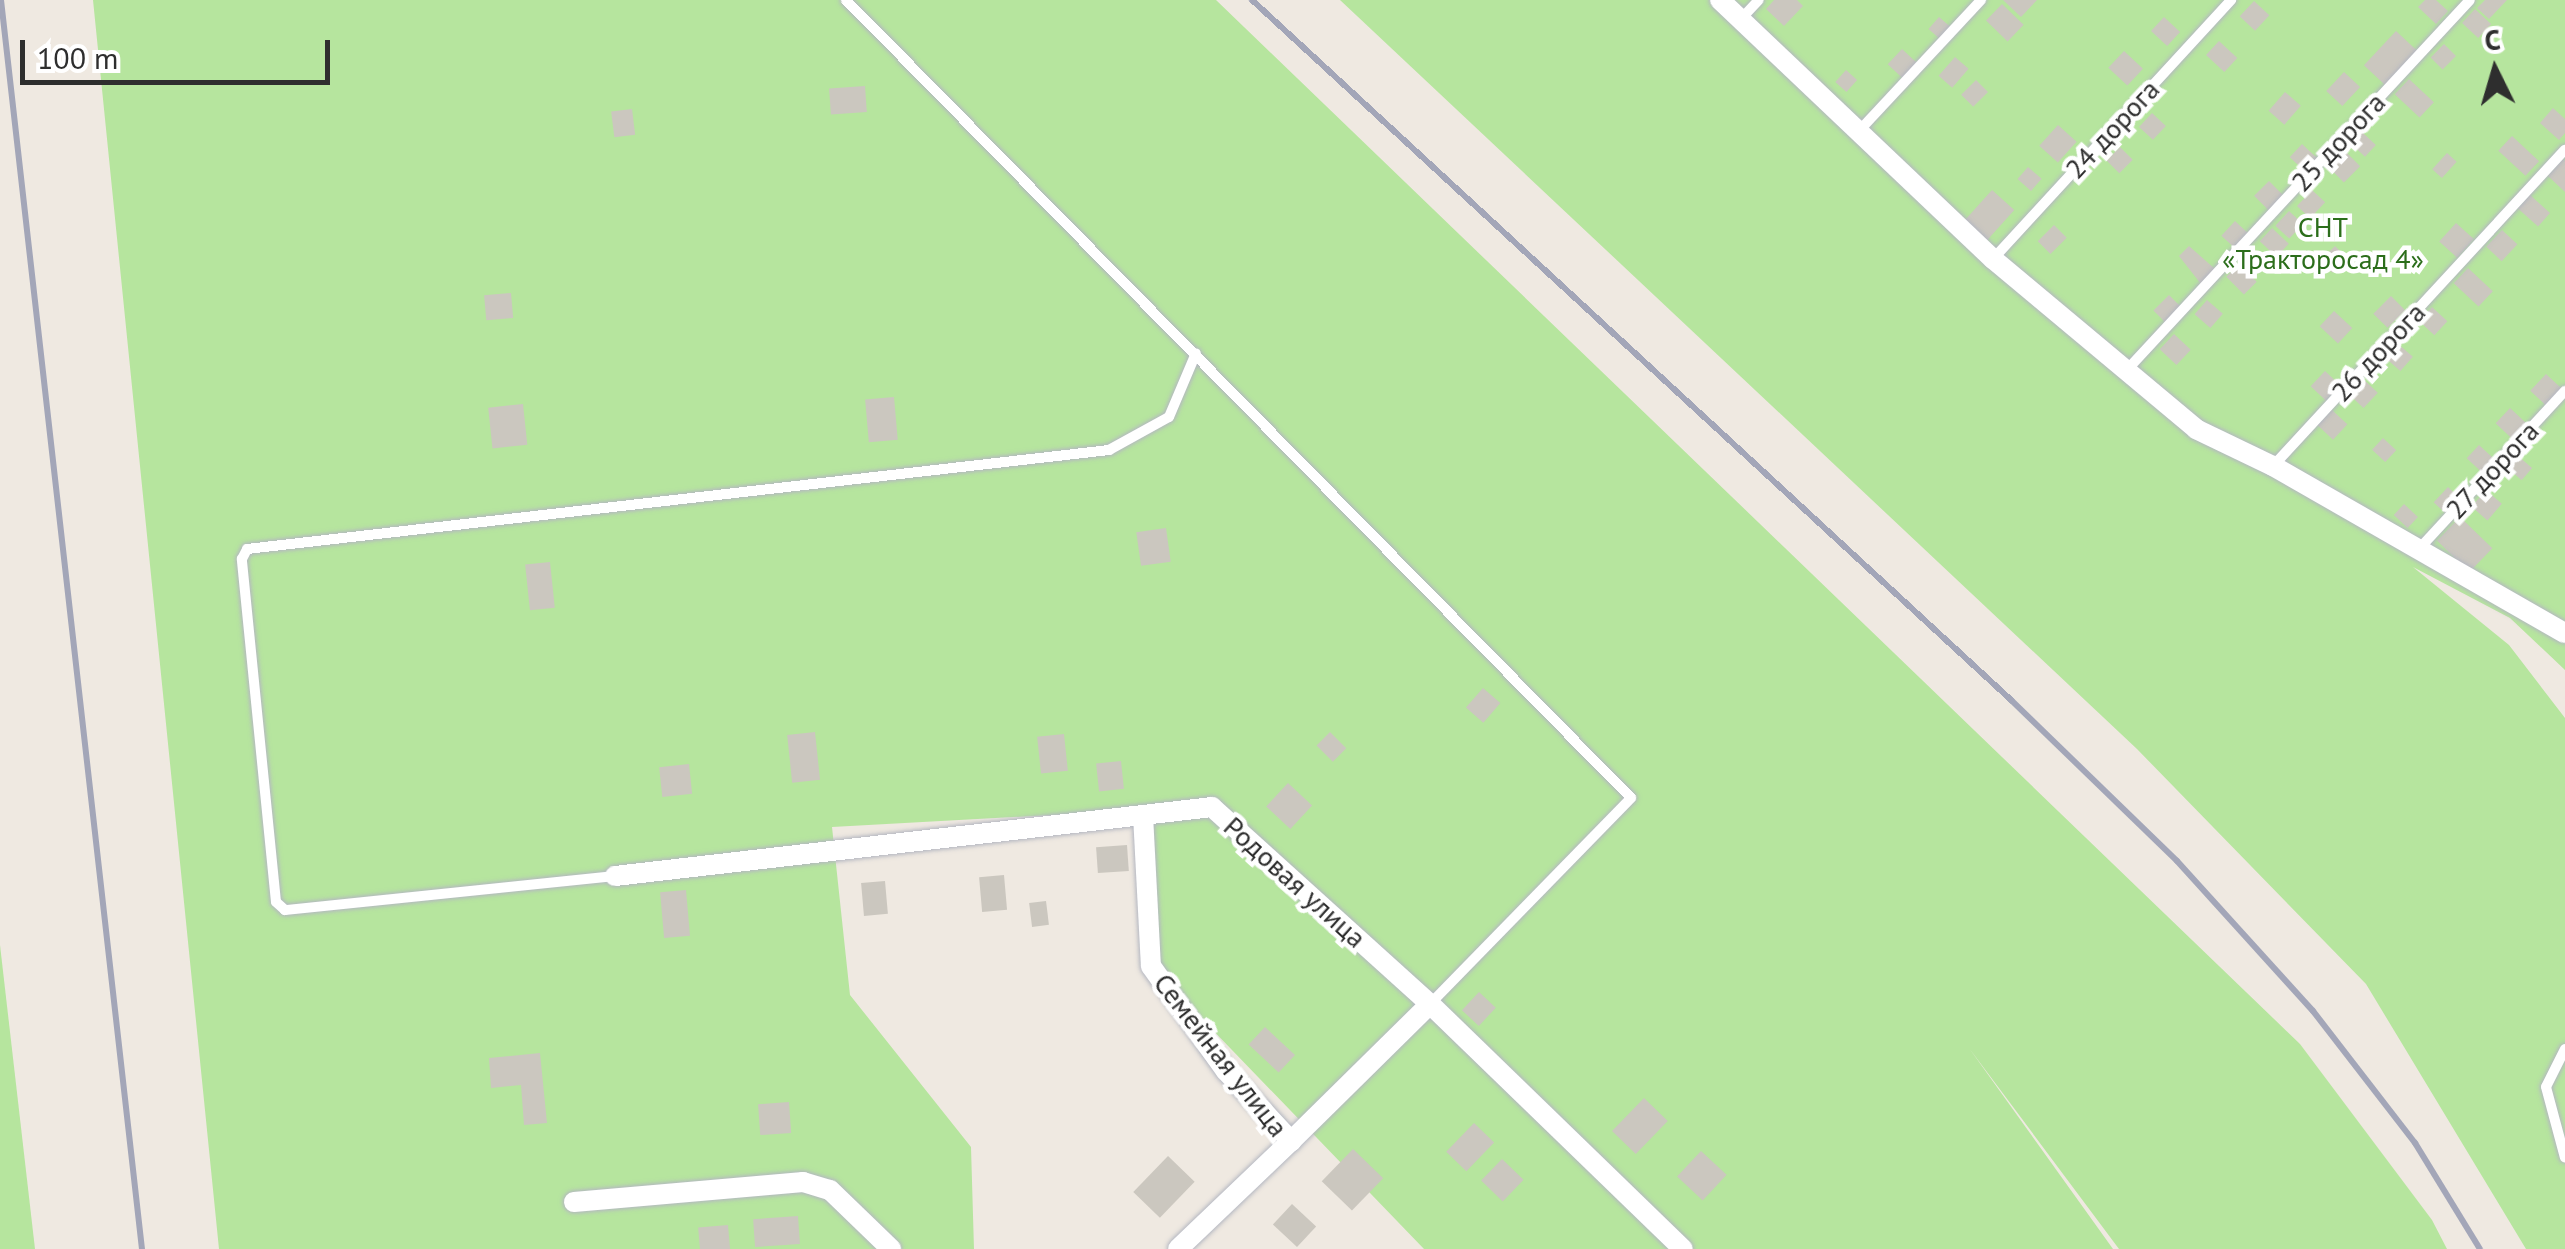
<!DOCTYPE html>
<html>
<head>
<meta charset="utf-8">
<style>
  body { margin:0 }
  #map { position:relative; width:2565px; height:1249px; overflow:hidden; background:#efe9e1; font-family:"PT Sans",sans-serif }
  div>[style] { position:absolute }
  .green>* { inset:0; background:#b6e59e }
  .building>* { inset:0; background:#cbc7bf; transform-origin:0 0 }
  .roads { filter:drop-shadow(0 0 2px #b4b7c1) drop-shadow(0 0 2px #b4b7c1) }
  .lane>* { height:10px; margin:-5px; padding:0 5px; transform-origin:5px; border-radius:5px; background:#fff }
  .street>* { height:20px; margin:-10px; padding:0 10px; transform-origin:10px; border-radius:10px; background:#fff }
  .rail>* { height:6px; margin:-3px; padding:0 3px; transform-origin:3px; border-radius:3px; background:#a3a6b8 }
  span { translate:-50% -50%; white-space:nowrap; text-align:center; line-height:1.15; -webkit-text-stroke:9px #fff; paint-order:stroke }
  .street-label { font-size:28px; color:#2e2e2e }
  .park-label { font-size:28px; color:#2c6e1b }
  .north { position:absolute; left:2445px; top:20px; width:100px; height:100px; -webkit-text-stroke:8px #fff; paint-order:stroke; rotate:355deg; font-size:28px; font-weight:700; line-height:40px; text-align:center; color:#2e2e2e }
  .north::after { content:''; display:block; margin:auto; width:35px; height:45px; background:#2e2e2e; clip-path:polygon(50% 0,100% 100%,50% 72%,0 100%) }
  .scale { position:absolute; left:20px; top:40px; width:310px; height:45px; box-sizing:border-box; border:5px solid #2e2e2e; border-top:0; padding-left:12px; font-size:30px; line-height:35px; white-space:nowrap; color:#2e2e2e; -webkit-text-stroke:8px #fff; paint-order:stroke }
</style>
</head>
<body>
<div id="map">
  <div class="green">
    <i style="clip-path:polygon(93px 0,1216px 0,2300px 1044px,2432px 1220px,2447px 1249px,2119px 1249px,1969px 1048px,2113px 1249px,1424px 1249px,1151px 966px,1142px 810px,832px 827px,850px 995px,971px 1147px,974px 1249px,219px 1249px)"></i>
    <i style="clip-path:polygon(1340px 0,2565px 0,2565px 670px,2510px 618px,2413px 567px,2509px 645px,2565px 718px,2565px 1249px,2526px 1249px,2366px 984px,2137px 749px)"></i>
    <i style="clip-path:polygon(0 945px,35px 1249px,0 1249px)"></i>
  </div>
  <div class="building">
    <i style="clip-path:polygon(1774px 0,1797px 0,1803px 6px,1784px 26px,1766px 9px)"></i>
    <i style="clip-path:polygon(2003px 0,2037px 0,2021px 17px)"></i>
    <i style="clip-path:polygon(2425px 0,2436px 0,2448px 11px,2436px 24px,2418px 7px)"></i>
    <i style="clip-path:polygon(2485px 0,2507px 0,2489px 19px,2477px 8px)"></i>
    <i style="left:2254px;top:1px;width:21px;height:21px;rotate:43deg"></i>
    <i style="left:2002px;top:4px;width:30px;height:23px;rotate:44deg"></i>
    <i style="left:2475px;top:9px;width:22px;height:19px;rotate:43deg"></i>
    <i style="left:1939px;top:17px;width:20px;height:16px;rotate:41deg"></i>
    <i style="left:2164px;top:17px;width:22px;height:19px;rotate:43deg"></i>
    <i style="left:2396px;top:31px;width:34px;height:47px;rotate:43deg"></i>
    <i style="left:2219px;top:41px;width:25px;height:19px;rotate:43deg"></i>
    <i style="left:2444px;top:44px;width:17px;height:19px;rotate:45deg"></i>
    <i style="left:1902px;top:49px;width:26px;height:21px;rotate:43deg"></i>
    <i style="left:2124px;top:51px;width:26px;height:23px;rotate:43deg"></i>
    <i style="left:1955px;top:57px;width:18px;height:25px;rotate:41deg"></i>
    <i style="left:1846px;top:70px;width:15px;height:16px;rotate:42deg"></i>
    <i style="left:2344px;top:72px;width:22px;height:26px;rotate:43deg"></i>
    <i style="left:2409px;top:79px;width:34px;height:21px;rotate:43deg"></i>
    <i style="left:1976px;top:80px;width:17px;height:21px;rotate:45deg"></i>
    <i style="left:865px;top:86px;width:26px;height:36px;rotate:86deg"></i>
    <i style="left:2285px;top:92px;width:21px;height:25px;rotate:41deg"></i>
    <i style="clip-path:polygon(2553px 108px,2565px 119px,2565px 133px,2559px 140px,2540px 123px)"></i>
    <i style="left:632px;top:109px;width:26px;height:21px;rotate:83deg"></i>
    <i style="left:2152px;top:113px;width:19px;height:19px;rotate:43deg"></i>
    <i style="left:2058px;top:125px;width:25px;height:28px;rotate:42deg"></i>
    <i style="left:2362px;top:132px;width:19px;height:16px;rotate:43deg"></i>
    <i style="left:2512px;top:136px;width:37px;height:20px;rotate:43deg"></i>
    <i style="left:2302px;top:144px;width:23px;height:18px;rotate:43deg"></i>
    <i style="left:2120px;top:147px;width:18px;height:19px;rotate:45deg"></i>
    <i style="left:2346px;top:152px;width:20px;height:23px;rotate:45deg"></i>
    <i style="left:2447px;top:153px;width:13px;height:22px;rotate:42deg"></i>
    <i style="clip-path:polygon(2563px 159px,2565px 161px,2565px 192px,2548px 176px)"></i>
    <i style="left:2028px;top:167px;width:18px;height:16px;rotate:41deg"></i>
    <i style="left:2269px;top:181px;width:20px;height:21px;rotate:45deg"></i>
    <i style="left:1992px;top:190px;width:30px;height:41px;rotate:42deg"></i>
    <i style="left:2312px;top:190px;width:18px;height:22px;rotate:43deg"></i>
    <i style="left:2530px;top:195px;width:27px;height:18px;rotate:42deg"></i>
    <i style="left:2289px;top:211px;width:19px;height:20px;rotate:43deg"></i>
    <i style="left:2235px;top:221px;width:19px;height:20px;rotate:43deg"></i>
    <i style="left:2456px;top:223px;width:24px;height:25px;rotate:42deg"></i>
    <i style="left:2054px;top:225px;width:18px;height:23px;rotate:45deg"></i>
    <i style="left:2272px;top:228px;width:23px;height:18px;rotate:43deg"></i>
    <i style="left:2502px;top:230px;width:21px;height:23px;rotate:43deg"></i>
    <i style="clip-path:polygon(2189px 246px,2215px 269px,2201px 284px,2179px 256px)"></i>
    <i style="left:2335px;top:246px;width:17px;height:21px;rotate:45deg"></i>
    <i style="left:2239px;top:264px;width:25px;height:18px;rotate:45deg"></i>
    <i style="left:2468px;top:268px;width:34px;height:21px;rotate:43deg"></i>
    <i style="left:511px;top:293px;width:25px;height:27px;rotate:85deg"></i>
    <i style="left:2169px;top:295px;width:18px;height:22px;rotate:45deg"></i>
    <i style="left:2391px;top:296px;width:20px;height:25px;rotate:45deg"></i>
    <i style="left:2207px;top:300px;width:21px;height:19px;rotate:41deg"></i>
    <i style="left:2432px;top:307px;width:21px;height:19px;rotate:43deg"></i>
    <i style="left:2334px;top:311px;width:25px;height:21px;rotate:43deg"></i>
    <i style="left:2174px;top:334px;width:23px;height:21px;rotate:43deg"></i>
    <i style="left:2397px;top:343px;width:21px;height:19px;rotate:41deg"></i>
    <i style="left:2325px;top:371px;width:21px;height:21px;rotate:43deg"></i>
    <i style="left:2546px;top:374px;width:21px;height:23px;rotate:43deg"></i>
    <i style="left:2361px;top:377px;width:23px;height:21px;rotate:43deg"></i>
    <i style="left:894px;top:397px;width:43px;height:29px;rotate:85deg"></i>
    <i style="left:523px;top:404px;width:41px;height:35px;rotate:84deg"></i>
    <i style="left:2510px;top:408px;width:25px;height:21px;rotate:43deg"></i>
    <i style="left:2332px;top:410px;width:21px;height:21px;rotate:43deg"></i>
    <i style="left:2383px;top:438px;width:18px;height:16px;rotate:43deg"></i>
    <i style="left:2479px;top:445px;width:21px;height:18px;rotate:43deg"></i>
    <i style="left:2517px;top:455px;width:20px;height:16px;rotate:41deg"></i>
    <i style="left:2448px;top:487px;width:16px;height:21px;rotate:43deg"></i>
    <i style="left:2486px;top:490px;width:21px;height:22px;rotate:41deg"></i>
    <i style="left:2404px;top:504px;width:19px;height:15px;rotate:43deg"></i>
    <i style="left:2460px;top:517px;width:45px;height:33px;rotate:44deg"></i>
    <i style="left:1166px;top:528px;width:34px;height:30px;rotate:82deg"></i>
    <i style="left:550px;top:562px;width:46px;height:25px;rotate:84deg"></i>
    <i style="left:1483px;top:688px;width:23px;height:26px;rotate:41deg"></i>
    <i style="left:815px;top:732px;width:48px;height:28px;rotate:84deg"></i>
    <i style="left:1330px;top:732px;width:23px;height:19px;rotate:45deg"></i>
    <i style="left:1064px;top:734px;width:37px;height:27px;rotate:84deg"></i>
    <i style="left:1121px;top:761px;width:28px;height:25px;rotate:84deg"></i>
    <i style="left:689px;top:764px;width:30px;height:30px;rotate:84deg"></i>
    <i style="left:1288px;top:783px;width:33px;height:32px;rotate:43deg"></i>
    <i style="left:1127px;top:845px;width:26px;height:31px;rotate:86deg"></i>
    <i style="left:1004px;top:875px;width:35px;height:25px;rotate:85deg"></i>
    <i style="left:885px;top:881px;width:33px;height:24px;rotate:85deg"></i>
    <i style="left:686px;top:890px;width:46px;height:26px;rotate:85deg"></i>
    <i style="left:1046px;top:901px;width:24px;height:17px;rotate:83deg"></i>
    <i style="left:1479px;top:992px;width:23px;height:25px;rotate:43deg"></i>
    <i style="left:1265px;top:1027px;width:41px;height:24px;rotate:43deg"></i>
    <i style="clip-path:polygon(540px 1053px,547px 1123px,524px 1125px,521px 1085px,491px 1088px,489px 1058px)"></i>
    <i style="left:1644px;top:1098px;width:33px;height:46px;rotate:44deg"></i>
    <i style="left:789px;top:1102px;width:31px;height:31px;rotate:86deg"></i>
    <i style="left:1474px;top:1123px;width:28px;height:40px;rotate:44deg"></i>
    <i style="left:1353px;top:1149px;width:42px;height:45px;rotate:44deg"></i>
    <i style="left:1701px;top:1151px;width:35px;height:35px;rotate:43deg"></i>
    <i style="left:1168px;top:1156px;width:37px;height:50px;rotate:44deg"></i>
    <i style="left:1502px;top:1159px;width:30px;height:30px;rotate:44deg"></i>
    <i style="left:1292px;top:1204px;width:33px;height:28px;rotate:43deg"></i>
    <i style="left:798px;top:1216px;width:28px;height:45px;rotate:86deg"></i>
    <i style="left:728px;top:1225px;width:24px;height:30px;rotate:85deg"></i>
  </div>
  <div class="roads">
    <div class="lane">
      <i style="left:846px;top:0;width:1119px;rotate:45.47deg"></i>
      <i style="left:1631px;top:798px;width:288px;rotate:134.3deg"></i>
      <i style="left:1741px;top:19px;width:26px;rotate:-47deg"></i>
      <i style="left:1859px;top:131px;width:179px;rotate:-47deg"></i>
      <i style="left:1993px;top:259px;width:352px;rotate:-47.4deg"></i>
      <i style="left:2125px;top:372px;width:507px;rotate:-47.16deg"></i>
      <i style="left:2274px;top:465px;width:429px;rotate:-47.3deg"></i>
      <i style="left:2419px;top:549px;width:215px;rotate:-47.3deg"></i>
      <i style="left:615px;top:876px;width:332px;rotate:174.1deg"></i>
      <i style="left:285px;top:910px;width:12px;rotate:-138deg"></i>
      <i style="left:276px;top:902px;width:345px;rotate:-95.7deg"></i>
      <i style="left:242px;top:559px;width:11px;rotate:-63deg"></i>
      <i style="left:247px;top:549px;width:868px;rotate:-6.55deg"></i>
      <i style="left:1109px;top:450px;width:68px;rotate:-28.8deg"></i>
      <i style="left:1169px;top:417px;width:69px;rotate:-67.1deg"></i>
      <i style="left:2565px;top:1049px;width:42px;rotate:116.6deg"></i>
      <i style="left:2546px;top:1087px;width:73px;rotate:75deg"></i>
    </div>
    <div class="street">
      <i style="left:1720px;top:0;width:376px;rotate:43.5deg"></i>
      <i style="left:1993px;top:259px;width:265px;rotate:39.9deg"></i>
      <i style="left:2196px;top:429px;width:85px;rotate:25.7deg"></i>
      <i style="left:2273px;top:466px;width:336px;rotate:29.8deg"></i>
      <i style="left:1143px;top:815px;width:151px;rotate:87deg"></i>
      <i style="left:1151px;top:966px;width:129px;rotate:54.5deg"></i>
      <i style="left:1226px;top:1071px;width:96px;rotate:47.1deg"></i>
      <i style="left:1291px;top:1141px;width:156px;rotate:136.3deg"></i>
      <i style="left:615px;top:876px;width:601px;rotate:-6.59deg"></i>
      <i style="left:1212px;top:807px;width:294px;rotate:42.1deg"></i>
      <i style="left:1430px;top:1004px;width:352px;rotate:44.1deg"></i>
      <i style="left:1291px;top:1141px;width:195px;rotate:-44.6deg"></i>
      <i style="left:574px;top:1202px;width:230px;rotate:-5deg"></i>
      <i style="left:803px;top:1182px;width:28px;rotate:17deg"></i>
      <i style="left:830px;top:1190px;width:85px;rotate:44deg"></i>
    </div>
  </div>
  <div class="rail">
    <i style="left:1px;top:0;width:1257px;rotate:83.56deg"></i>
    <i style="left:1252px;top:0;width:1033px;rotate:42.68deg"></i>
    <i style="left:2011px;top:700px;width:231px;rotate:44.1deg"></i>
    <i style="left:2177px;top:861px;width:202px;rotate:47.8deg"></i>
    <i style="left:2313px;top:1011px;width:167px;rotate:52.3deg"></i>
    <i style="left:2415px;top:1143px;width:124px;rotate:58.5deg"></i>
  </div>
  <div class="street-label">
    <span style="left:2112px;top:129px;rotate:-47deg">24 дорога</span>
    <span style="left:2338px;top:142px;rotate:-47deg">25 дорога</span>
    <span style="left:2378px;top:352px;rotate:-47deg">26 дорога</span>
    <span style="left:2492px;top:470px;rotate:-47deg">27 дорога</span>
    <span style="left:1295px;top:882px;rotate:42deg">Родовая улица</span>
    <span style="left:1221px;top:1055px;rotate:52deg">Семейная улица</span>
  </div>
  <div class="park-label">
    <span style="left:2323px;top:243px">СНТ<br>«Тракторосад 4»</span>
  </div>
  <div class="north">С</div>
  <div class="scale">100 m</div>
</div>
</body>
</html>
